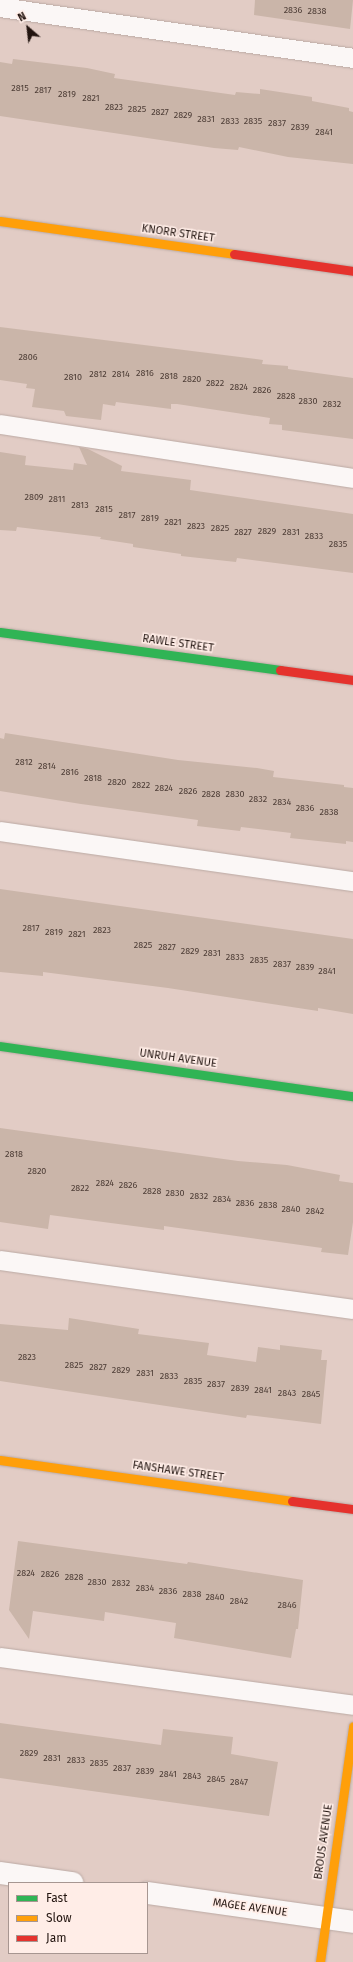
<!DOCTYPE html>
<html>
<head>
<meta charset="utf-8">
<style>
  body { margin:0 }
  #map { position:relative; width:353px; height:1962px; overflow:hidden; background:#e2ccc5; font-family:"Fira Sans",sans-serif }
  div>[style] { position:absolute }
  .building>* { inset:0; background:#cab5a9 }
  .roads { filter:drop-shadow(0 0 1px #bbaaa4) drop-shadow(0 0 1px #bbaaa4) }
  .lane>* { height:19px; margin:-9.5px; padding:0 9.5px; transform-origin:9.5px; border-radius:9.5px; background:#fbf7f6 }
  .street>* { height:22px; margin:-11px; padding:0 11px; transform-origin:11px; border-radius:11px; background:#fbf7f6 }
  .fast>* { height:9px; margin:-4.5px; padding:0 4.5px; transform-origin:4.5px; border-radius:4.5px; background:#30b455 }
  .slow>* { height:9px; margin:-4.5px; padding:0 4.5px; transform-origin:4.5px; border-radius:4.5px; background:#ff9f0a }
  .jam>* { height:9px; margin:-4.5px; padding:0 4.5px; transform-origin:4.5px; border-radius:4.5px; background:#e5322d }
  span { translate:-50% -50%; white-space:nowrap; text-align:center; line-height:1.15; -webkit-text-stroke:3px #ffede7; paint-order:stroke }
  .number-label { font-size:9px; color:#4d3d36 }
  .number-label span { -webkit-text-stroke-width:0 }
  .street-label { font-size:11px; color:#22140f }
  .legend { position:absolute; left:8px; top:1882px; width:140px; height:72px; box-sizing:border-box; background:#ffede7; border:1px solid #a79691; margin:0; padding:5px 7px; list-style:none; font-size:12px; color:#22140f }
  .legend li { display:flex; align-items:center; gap:8px; height:20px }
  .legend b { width:20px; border:1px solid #a79691 }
  .north { position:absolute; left:8px; top:8px; width:40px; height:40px; -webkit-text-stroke:3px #ffede7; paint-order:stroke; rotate:332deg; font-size:11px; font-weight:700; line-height:16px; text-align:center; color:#22140f }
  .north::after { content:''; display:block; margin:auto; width:14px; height:18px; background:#22140f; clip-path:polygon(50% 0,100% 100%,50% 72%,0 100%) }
</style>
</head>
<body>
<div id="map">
  <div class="building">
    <i style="clip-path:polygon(255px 0,353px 0,350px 29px,254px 15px)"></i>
    <i style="clip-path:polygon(13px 59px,87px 68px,115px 74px,114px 78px,235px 95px,236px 92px,260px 94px,260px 89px,312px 97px,312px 101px,349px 108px,349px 111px,353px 112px,353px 164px,288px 157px,239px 147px,238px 150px,214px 148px,0 116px,0 62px,12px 64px)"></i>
    <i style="clip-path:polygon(0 327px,263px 360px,262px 364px,288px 366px,288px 369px,353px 378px,353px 439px,282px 430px,282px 425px,269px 424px,270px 418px,177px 404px,171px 404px,171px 409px,116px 402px,115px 406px,103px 404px,101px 420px,66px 416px,64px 411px,32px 407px,35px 389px,26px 388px,27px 384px,0 380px)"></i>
    <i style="clip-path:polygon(79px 447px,88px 449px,122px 466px,121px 471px,191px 480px,190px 490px,353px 514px,353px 573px,237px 558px,236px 562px,181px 556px,181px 554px,133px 547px,133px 544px,100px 539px,101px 537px,17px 527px,16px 531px,0 530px,0 452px,26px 456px,25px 465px,73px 470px,74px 463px,87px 465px)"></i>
    <i style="clip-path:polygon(5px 733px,178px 760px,257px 768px,274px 771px,273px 777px,344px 785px,344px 787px,353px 788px,353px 842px,346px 841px,346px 844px,290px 838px,291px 833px,241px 827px,240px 831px,197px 826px,198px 820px,81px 804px,0 791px,0 738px,4px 739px)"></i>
    <i style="clip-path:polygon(0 889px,353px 939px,353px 1014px,318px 1008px,318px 1011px,168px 988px,43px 972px,43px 976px,0 972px)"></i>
    <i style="clip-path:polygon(0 1128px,238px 1161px,287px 1165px,340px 1175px,339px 1181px,353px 1183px,353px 1222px,348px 1255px,321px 1252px,322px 1248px,164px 1226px,164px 1230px,50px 1215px,48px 1229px,0 1222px)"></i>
    <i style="clip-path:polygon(69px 1318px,139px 1329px,138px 1334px,209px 1343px,207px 1355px,256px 1362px,258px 1347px,280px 1350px,280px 1345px,322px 1350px,321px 1360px,327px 1360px,321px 1424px,247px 1415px,246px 1418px,0 1381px,0 1324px,68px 1330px)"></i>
    <i style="clip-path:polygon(18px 1541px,187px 1564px,188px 1562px,303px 1580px,298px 1629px,296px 1629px,291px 1658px,174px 1638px,176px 1623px,105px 1612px,104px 1621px,33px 1611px,29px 1639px,9px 1610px)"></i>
    <i style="clip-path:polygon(0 1723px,161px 1745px,163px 1729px,233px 1737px,231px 1754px,278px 1762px,269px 1816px,0 1778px)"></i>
  </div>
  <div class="roads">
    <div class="lane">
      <i style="left:0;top:7px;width:357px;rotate:8.2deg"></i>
      <i style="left:0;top:424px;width:357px;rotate:8.7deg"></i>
      <i style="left:0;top:831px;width:357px;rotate:8.1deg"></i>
      <i style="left:0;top:1260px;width:356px;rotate:7.9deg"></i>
      <i style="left:0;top:1657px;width:356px;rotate:7.7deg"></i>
    </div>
    <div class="street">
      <i style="left:0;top:1873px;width:73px;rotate:7.9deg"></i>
      <i style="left:147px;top:1893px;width:208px;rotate:8deg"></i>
    </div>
    <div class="fast">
      <i style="left:0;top:632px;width:283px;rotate:7.7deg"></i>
      <i style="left:0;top:1046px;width:357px;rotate:8.1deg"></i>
    </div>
    <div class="slow">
      <i style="left:0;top:221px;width:236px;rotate:8deg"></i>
      <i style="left:0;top:1460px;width:295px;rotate:8deg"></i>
      <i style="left:320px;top:1962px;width:238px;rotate:-82deg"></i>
    </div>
    <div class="jam">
      <i style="left:234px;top:254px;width:120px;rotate:8.1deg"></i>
      <i style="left:280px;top:670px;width:74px;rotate:7.8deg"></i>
      <i style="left:292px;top:1501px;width:62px;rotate:7.5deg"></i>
    </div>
  </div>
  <div class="number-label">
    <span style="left:293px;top:10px">2836</span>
    <span style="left:317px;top:11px">2838</span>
    <span style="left:20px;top:88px">2815</span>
    <span style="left:43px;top:90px">2817</span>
    <span style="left:67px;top:94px">2819</span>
    <span style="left:91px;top:98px">2821</span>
    <span style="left:114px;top:107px">2823</span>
    <span style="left:137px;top:109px">2825</span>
    <span style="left:160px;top:112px">2827</span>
    <span style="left:183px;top:115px">2829</span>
    <span style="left:206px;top:119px">2831</span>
    <span style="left:230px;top:121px">2833</span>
    <span style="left:253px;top:121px">2835</span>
    <span style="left:277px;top:123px">2837</span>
    <span style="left:300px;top:127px">2839</span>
    <span style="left:324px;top:132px">2841</span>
    <span style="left:28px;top:357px">2806</span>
    <span style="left:145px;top:373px">2816</span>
    <span style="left:98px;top:374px">2812</span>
    <span style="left:121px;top:374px">2814</span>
    <span style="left:169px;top:376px">2818</span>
    <span style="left:73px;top:377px">2810</span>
    <span style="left:192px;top:379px">2820</span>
    <span style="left:215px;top:383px">2822</span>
    <span style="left:239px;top:387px">2824</span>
    <span style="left:262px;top:390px">2826</span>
    <span style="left:286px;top:396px">2828</span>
    <span style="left:308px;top:401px">2830</span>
    <span style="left:332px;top:404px">2832</span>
    <span style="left:34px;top:497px">2809</span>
    <span style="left:57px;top:499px">2811</span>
    <span style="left:80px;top:505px">2813</span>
    <span style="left:104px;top:509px">2815</span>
    <span style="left:127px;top:515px">2817</span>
    <span style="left:150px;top:518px">2819</span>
    <span style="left:173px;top:522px">2821</span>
    <span style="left:196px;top:526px">2823</span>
    <span style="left:220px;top:528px">2825</span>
    <span style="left:267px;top:531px">2829</span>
    <span style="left:243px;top:532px">2827</span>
    <span style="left:291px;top:532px">2831</span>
    <span style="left:314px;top:536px">2833</span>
    <span style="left:338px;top:544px">2835</span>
    <span style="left:24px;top:762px">2812</span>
    <span style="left:47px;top:766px">2814</span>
    <span style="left:70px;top:772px">2816</span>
    <span style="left:93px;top:778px">2818</span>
    <span style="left:117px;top:782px">2820</span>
    <span style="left:141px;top:785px">2822</span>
    <span style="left:164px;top:788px">2824</span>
    <span style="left:188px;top:791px">2826</span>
    <span style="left:211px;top:794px">2828</span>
    <span style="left:235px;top:794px">2830</span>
    <span style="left:258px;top:799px">2832</span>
    <span style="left:282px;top:802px">2834</span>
    <span style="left:305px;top:808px">2836</span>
    <span style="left:329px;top:812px">2838</span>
    <span style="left:31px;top:928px">2817</span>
    <span style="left:102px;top:930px">2823</span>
    <span style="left:54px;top:932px">2819</span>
    <span style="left:77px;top:934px">2821</span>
    <span style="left:143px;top:945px">2825</span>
    <span style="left:167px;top:947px">2827</span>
    <span style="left:190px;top:951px">2829</span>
    <span style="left:212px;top:953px">2831</span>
    <span style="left:235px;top:957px">2833</span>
    <span style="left:259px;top:960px">2835</span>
    <span style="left:282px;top:964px">2837</span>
    <span style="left:305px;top:967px">2839</span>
    <span style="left:327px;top:971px">2841</span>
    <span style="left:14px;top:1154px">2818</span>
    <span style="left:37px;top:1171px">2820</span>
    <span style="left:105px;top:1183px">2824</span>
    <span style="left:128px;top:1185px">2826</span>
    <span style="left:80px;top:1188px">2822</span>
    <span style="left:152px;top:1191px">2828</span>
    <span style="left:175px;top:1193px">2830</span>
    <span style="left:199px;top:1196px">2832</span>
    <span style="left:222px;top:1199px">2834</span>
    <span style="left:245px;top:1203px">2836</span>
    <span style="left:268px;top:1205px">2838</span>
    <span style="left:291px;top:1209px">2840</span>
    <span style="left:315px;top:1211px">2842</span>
    <span style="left:27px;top:1357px">2823</span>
    <span style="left:74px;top:1365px">2825</span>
    <span style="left:98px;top:1367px">2827</span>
    <span style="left:121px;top:1370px">2829</span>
    <span style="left:145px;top:1373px">2831</span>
    <span style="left:169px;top:1376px">2833</span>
    <span style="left:193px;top:1381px">2835</span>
    <span style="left:216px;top:1384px">2837</span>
    <span style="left:240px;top:1388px">2839</span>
    <span style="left:263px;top:1390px">2841</span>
    <span style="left:287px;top:1393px">2843</span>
    <span style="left:311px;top:1394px">2845</span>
    <span style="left:26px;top:1573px">2824</span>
    <span style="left:50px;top:1574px">2826</span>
    <span style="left:74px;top:1577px">2828</span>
    <span style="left:97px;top:1582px">2830</span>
    <span style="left:121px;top:1583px">2832</span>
    <span style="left:145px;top:1588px">2834</span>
    <span style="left:168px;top:1591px">2836</span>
    <span style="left:192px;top:1594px">2838</span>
    <span style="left:215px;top:1597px">2840</span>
    <span style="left:239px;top:1601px">2842</span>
    <span style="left:287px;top:1605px">2846</span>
    <span style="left:29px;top:1753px">2829</span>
    <span style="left:52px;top:1758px">2831</span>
    <span style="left:76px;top:1760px">2833</span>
    <span style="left:99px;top:1763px">2835</span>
    <span style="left:122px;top:1768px">2837</span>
    <span style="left:145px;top:1771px">2839</span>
    <span style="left:168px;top:1774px">2841</span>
    <span style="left:192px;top:1776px">2843</span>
    <span style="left:216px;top:1779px">2845</span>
    <span style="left:239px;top:1782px">2847</span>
  </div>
  <div class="street-label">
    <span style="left:178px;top:234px;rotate:8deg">KNORR STREET</span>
    <span style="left:178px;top:644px;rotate:8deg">RAWLE STREET</span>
    <span style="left:178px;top:1059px;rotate:8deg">UNRUH AVENUE</span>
    <span style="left:178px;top:1472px;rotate:8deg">FANSHAWE STREET</span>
    <span style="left:324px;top:1842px;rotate:-82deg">BROUS AVENUE</span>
    <span style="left:250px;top:1908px;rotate:8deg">MAGEE AVENUE</span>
  </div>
  <ul class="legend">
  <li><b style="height:5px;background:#30b455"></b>Fast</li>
  <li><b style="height:5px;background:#ff9f0a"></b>Slow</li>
  <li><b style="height:5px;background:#e5322d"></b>Jam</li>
  </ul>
  <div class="north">N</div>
</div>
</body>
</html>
